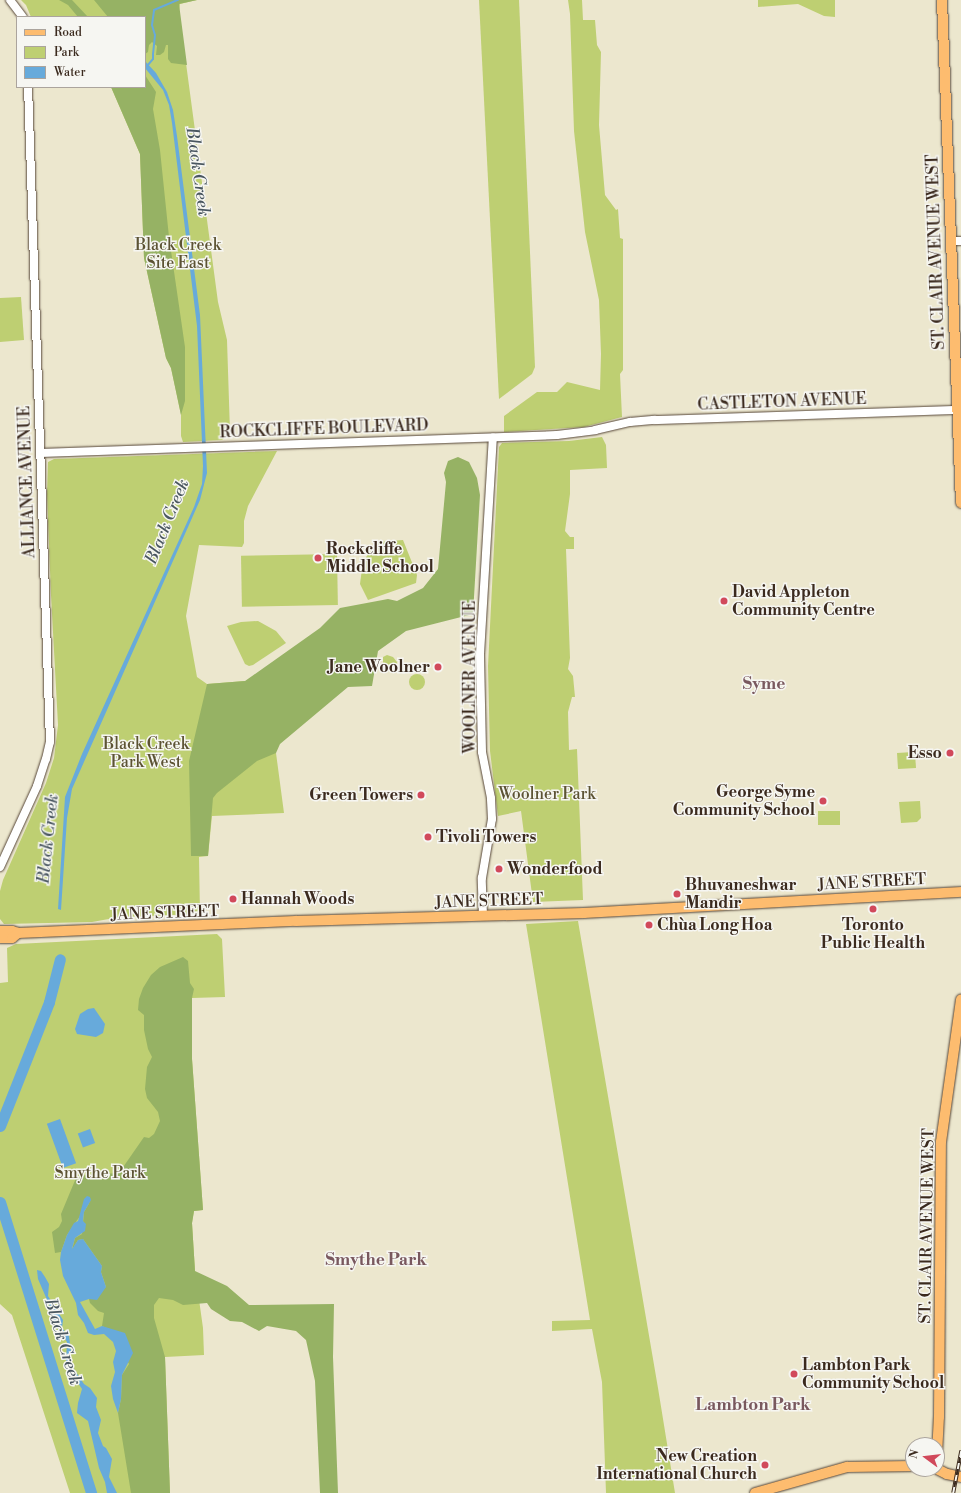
<!DOCTYPE html>
<html>
<head>
<meta charset="utf-8">
<style>
  body { margin:0 }
  #map { position:relative; width:961px; height:1493px; overflow:hidden; background:#ece7ce; font-family:"Libre Bodoni",serif }
  div>[style] { position:absolute }
  .green>* { inset:0; background:#becf72; transform-origin:0 0 }
  .round { border-radius:50% }
  .forest>* { inset:0; background:#96b264 }
  .water>* { inset:0; background:#67aadb; transform-origin:0 0 }
  .stream>* { height:2px; margin:-1px; padding:0 1px; transform-origin:1px; border-radius:1px; background:#67aadb }
  .river>* { height:11px; margin:-5.5px; padding:0 5.5px; transform-origin:5.5px; border-radius:5.5px; background:#67aadb }
  .roads { filter:drop-shadow(0 0 1px #564638) drop-shadow(0 0 1px #564638) }
  .minor>* { height:8px; margin:-4px; padding:0 4px; transform-origin:4px; border-radius:4px; background:#fff }
  .major>* { height:10px; margin:-5px; padding:0 5px; transform-origin:5px; border-radius:5px; background:#fdbc6f }
  .rail>* { height:3.5px; margin-top:-1.75px; transform-origin:0; background:repeating-linear-gradient(90deg,#f6f6f2 0 6px,#3b2a1e 0 12px); box-sizing:border-box; border-block:1px solid #3b2a1e }
  .dots>* { width:11px; height:11px; translate:-50% -50%; box-sizing:border-box; border:2px solid #f6f6f2; border-radius:50% }
  span { translate:-50% -50%; white-space:nowrap; text-align:center; line-height:1.15; -webkit-text-stroke:3px #f6f6f2; paint-order:stroke }
  .park-label { font-size:16px; color:#5c5333 }
  .street-label { font-size:16px; color:#3b2a1e }
  .poi-label { font-size:16px; color:#3b2a1e; font-weight:700 }
  .left { translate:0 -50%; text-align:left }
  .right { translate:-100% -50%; text-align:right }
  .water-label { font-size:17px; color:#4a5760; font-style:italic }
  .neighbourhood-label { font-size:17px; color:#79585e; font-weight:700 }
  .legend { position:absolute; left:16px; top:16px; width:130px; height:72px; box-sizing:border-box; background:#f6f6f2; border:1px solid #aba49d; margin:0; padding:5px 7px; list-style:none; font-size:12px; color:#3b2a1e }
  .legend li { display:flex; align-items:center; gap:8px; height:20px }
  .legend b { width:20px; border:1px solid #aba49d }
  .north { position:absolute; left:905px; top:1437px; width:40px; height:40px; box-sizing:border-box; background:#f6f6f2; border:1px solid #aba49d; border-radius:50%; rotate:285deg; font-size:11px; font-weight:700; line-height:16px; text-align:center; color:#3b2a1e }
  .north::after { content:''; display:block; margin:auto; width:14px; height:18px; background:#d1495b; clip-path:polygon(50% 0,100% 100%,50% 72%,0 100%) }
</style>
</head>
<body>
<div id="map">
  <div class="green">
    <i style="clip-path:polygon(21px 0,197px 0,180px 4px,179px 11px,218px 302px,227px 340px,230px 432px,222px 440px,183px 442px,181px 436px,181px 415px,176px 391px,171px 368px,166px 358px,144px 258px,140px 154px,111px 87px,145px 87px,145px 17px,31px 17px,26px 5px)"></i>
    <i style="clip-path:polygon(479px 0,519px 0,535px 367px,532px 374px,499px 399px)"></i>
    <i style="clip-path:polygon(568px 0,582px 0,583px 20px,595px 20px,597px 45px,601px 52px,599px 125px,605px 195px,616px 210px,618px 209px,620px 238px,623px 239px,623px 370px,620px 374px,622px 417px,584px 427px,504px 432px,504px 416px,537px 392px,557px 392px,567px 382px,600px 390px,601px 354px,599px 300px,585px 232px,574px 131px,570px 14px)"></i>
    <i style="clip-path:polygon(758px 0,835px 0,835px 17px,824px 16px,798px 4px,758px 7px)"></i>
    <i style="clip-path:polygon(21px 297px,24px 340px,0 342px,0 298px)"></i>
    <i style="clip-path:polygon(602px 437px,606px 445px,607px 468px,570px 470px,570px 494px,565px 531px,570px 537px,574px 537px,574px 549px,566px 549px,570px 658px,568px 669px,573px 676px,575px 697px,572px 697px,568px 712px,569px 750px,577px 749px,583px 900px,533px 902px,521px 811px,498px 816px,490px 751px,488px 666px,499px 447px,502px 443px,569px 441px)"></i>
    <i style="clip-path:polygon(277px 451px,248px 506px,244px 521px,244px 543px,242px 547px,199px 545px,186px 616px,197px 677px,207px 684px,245px 681px,276px 753px,284px 813px,212px 816px,208px 856px,199px 857px,200px 914px,120px 917px,92px 922px,4px 924px,0 919px,0 891px,3px 880px,46px 783px,54px 758px,58px 725px,51px 595px,47px 494px,48px 462px,54px 459px)"></i>
    <i style="clip-path:polygon(403px 540px,417px 575px,416px 583px,368px 600px,360px 584px,363px 561px,378px 542px)"></i>
    <i style="left:337px;top:554px;width:51px;height:96px;rotate:89deg"></i>
    <i style="clip-path:polygon(258px 621px,276px 631px,286px 643px,253px 665px,249px 666px,245px 664px,227px 626px,241px 622px)"></i>
    <i style="clip-path:polygon(387px 655px,393px 657px,397px 662px,396px 669px,393px 672px,388px 671px,383px 665px,383px 657px)"></i>
    <i class="round" style="left:409px;top:674px;width:16px;height:16px"></i>
    <i style="clip-path:polygon(913px 752px,915px 753px,916px 768px,898px 769px,897px 753px)"></i>
    <i style="clip-path:polygon(920px 801px,921px 818px,917px 822px,901px 823px,899px 802px)"></i>
    <i style="left:840px;top:811px;width:14px;height:22px;rotate:90deg"></i>
    <i style="clip-path:polygon(578px 921px,658px 1388px,675px 1493px,606px 1493px,602px 1382px,592px 1329px,552px 1331px,552px 1321px,590px 1320px,526px 924px)"></i>
    <i style="clip-path:polygon(217px 934px,222px 939px,225px 997px,192px 998px,192px 1059px,203px 1210px,194px 1211px,192px 1223px,195px 1271px,203px 1328px,204px 1355px,165px 1357px,170px 1493px,70px 1493px,12px 1315px,0 1304px,0 983px,8px 982px,7px 948px,16px 944px)"></i>
  </div>
  <div class="forest">
    <i style="clip-path:polygon(59px 0,72px 0,88px 17px,78px 17px,68px 5px)"></i>
    <i style="clip-path:polygon(94px 0,197px 0,179px 4px,187px 65px,171px 63px,168px 59px,168px 45px,166px 45px,164px 52px,160px 55px,156px 55px,157px 46px,152px 42px,149px 45px,148px 52px,145px 54px,145px 17px,108px 17px)"></i>
    <i style="clip-path:polygon(145px 75px,156px 92px,153px 109px,160px 150px,169px 237px,185px 347px,185px 401px,181px 415px,171px 368px,166px 358px,144px 258px,140px 154px,111px 87px,145px 87px)"></i>
    <i style="clip-path:polygon(458px 457px,469px 462px,477px 478px,480px 495px,473px 614px,406px 631px,378px 651px,372px 686px,348px 687px,280px 744px,276px 753px,257px 761px,217px 793px,213px 798px,208px 856px,191px 856px,189px 761px,207px 684px,245px 681px,320px 628px,340px 608px,388px 599px,397px 601px,423px 588px,438px 569px,446px 482px,444px 473px,448px 461px)"></i>
    <i style="clip-path:polygon(183px 957px,188px 961px,190px 983px,194px 989px,192px 998px,192px 1059px,203px 1210px,194px 1211px,192px 1223px,195px 1271px,227px 1286px,249px 1305px,334px 1304px,333px 1357px,338px 1493px,320px 1493px,315px 1381px,306px 1340px,296px 1331px,267px 1326px,259px 1331px,242px 1322px,230px 1321px,211px 1309px,207px 1303px,183px 1305px,173px 1300px,159px 1298px,154px 1305px,154px 1318px,165px 1357px,170px 1493px,131px 1493px,118px 1413px,121px 1399px,122px 1375px,129px 1364px,111px 1330px,102px 1326px,104px 1313px,98px 1311px,90px 1303px,89px 1299px,106px 1287px,101px 1272px,102px 1266px,83px 1239px,78px 1240px,72px 1250px,75px 1238px,82px 1234px,84px 1212px,91px 1200px,67px 1235px,61px 1252px,55px 1253px,52px 1232px,59px 1227px,62px 1221px,61px 1214px,76px 1178px,86px 1175px,119px 1173px,144px 1137px,149px 1138px,154px 1134px,160px 1121px,158px 1112px,147px 1098px,145px 1089px,147px 1067px,152px 1057px,148px 1049px,144px 1030px,144px 1015px,138px 1010px,139px 999px,143px 988px,151px 975px,160px 967px)"></i>
  </div>
  <div class="water">
    <i style="clip-path:polygon(145px 61px,156px 73px,167px 92px,173px 110px,177px 136px,200px 315px,207px 473px,200px 500px,72px 789px,67px 818px,61px 910px,58px 909px,65px 797px,82px 754px,194px 507px,202px 484px,203px 466px,197px 326px,172px 123px,169px 105px,163px 90px,145px 68px)"></i>
    <i style="clip-path:polygon(94px 1008px,105px 1024px,103px 1033px,96px 1037px,77px 1034px,75px 1029px,80px 1014px,88px 1009px)"></i>
    <i style="left:60px;top:1119px;width:47px;height:14px;rotate:70deg"></i>
    <i style="left:90px;top:1129px;width:15px;height:13px;rotate:70deg"></i>
    <i style="clip-path:polygon(87px 1196px,90px 1197px,91px 1200px,84px 1212px,83px 1221px,86px 1224px,85px 1231px,75px 1238px,72px 1249px,78px 1240px,83px 1239px,102px 1266px,101px 1272px,106px 1287px,97px 1300px,89px 1299px,80px 1302px,95px 1329px,102px 1326px,125px 1333px,133px 1353px,122px 1375px,121px 1399px,118px 1413px,113px 1399px,111px 1386px,115px 1372px,113px 1362px,116px 1351px,113px 1342px,104px 1334px,94px 1335px,88px 1333px,84px 1323px,78px 1315px,76px 1303px,63px 1276px,60px 1260px,61px 1252px,67px 1235px,74px 1223px,78px 1221px,84px 1199px)"></i>
    <i style="clip-path:polygon(37px 1270px,41px 1271px,45px 1277px,49px 1284px,48px 1296px,63px 1320px,62px 1328px,69px 1336px,71px 1351px,70px 1363px,84px 1384px,90px 1388px,97px 1398px,96px 1407px,101px 1420px,98px 1433px,103px 1446px,106px 1448px,112px 1459px,109px 1477px,117px 1493px,107px 1493px,105px 1482px,99px 1468px,88px 1421px,77px 1413px,78px 1403px,82px 1389px,70px 1371px,66px 1360px,67px 1342px,51px 1317px,51px 1309px,38px 1279px)"></i>
  </div>
  <div class="stream">
    <i style="left:147px;top:66px;width:9px;rotate:-49deg"></i>
    <i style="left:153px;top:59px;width:5px;rotate:-90deg"></i>
    <i style="left:153px;top:54px;width:19px;rotate:-84deg"></i>
    <i style="left:155px;top:35px;width:10px;rotate:-107deg"></i>
    <i style="left:152px;top:25px;width:15px;rotate:-82deg"></i>
    <i style="left:154px;top:10px;width:26px;rotate:-23deg"></i>
  </div>
  <div class="river">
    <i style="left:0;top:1126px;width:133px;rotate:-68.4deg"></i>
    <i style="left:49px;top:1002px;width:44px;rotate:-75.7deg"></i>
    <i style="left:0;top:1202px;width:305px;rotate:72.6deg"></i>
  </div>
  <div class="roads">
    <div class="minor">
      <i style="left:10px;top:0;width:21px;rotate:53deg"></i>
      <i style="left:951px;top:241px;width:10px"></i>
      <i style="left:40px;top:453px;width:517px;rotate:-1.99deg"></i>
      <i style="left:557px;top:435px;width:38px;rotate:-7deg"></i>
      <i style="left:595px;top:430px;width:36px;rotate:-13deg"></i>
      <i style="left:630px;top:422px;width:25px;rotate:-5deg"></i>
      <i style="left:655px;top:420px;width:302px;rotate:-1.9deg"></i>
      <i style="left:0;top:867px;width:89px;rotate:-65.4deg"></i>
      <i style="left:37px;top:786px;width:28px;rotate:-72deg"></i>
      <i style="left:46px;top:759px;width:17px;rotate:-77deg"></i>
      <i style="left:50px;top:742px;width:655px;rotate:-91.92deg"></i>
      <i style="left:483px;top:916px;width:38px;rotate:-92deg"></i>
      <i style="left:482px;top:878px;width:60px;rotate:-80.4deg"></i>
      <i style="left:492px;top:819px;width:21px;rotate:-93deg"></i>
      <i style="left:491px;top:798px;width:47px;rotate:-101.1deg"></i>
      <i style="left:482px;top:752px;width:98px;rotate:-91.2deg"></i>
      <i style="left:480px;top:654px;width:217px;rotate:-86.6deg"></i>
    </div>
    <div class="major">
      <i style="left:942px;top:0;width:503px;rotate:87.84deg"></i>
      <i style="left:0;top:931px;width:12px"></i>
      <i style="left:12px;top:931px;width:6px;rotate:18deg"></i>
      <i style="left:18px;top:933px;width:278px;rotate:-2.5deg"></i>
      <i style="left:296px;top:921px;width:288px;rotate:-1.6deg"></i>
      <i style="left:584px;top:913px;width:378px;rotate:-3.2deg"></i>
      <i style="left:0;top:938px;width:12px"></i>
      <i style="left:12px;top:938px;width:8px;rotate:-40deg"></i>
      <i style="left:937px;top:1454px;width:37px;rotate:-87deg"></i>
      <i style="left:939px;top:1417px;width:275px;rotate:-89.6deg"></i>
      <i style="left:941px;top:1142px;width:144px;rotate:-82deg"></i>
      <i style="left:937px;top:1469px;width:11px;rotate:27deg"></i>
      <i style="left:947px;top:1474px;width:14px;rotate:12deg"></i>
      <i style="left:755px;top:1493px;width:96px;rotate:-15.8deg"></i>
      <i style="left:847px;top:1467px;width:66px;rotate:-0.9deg"></i>
    </div>
  </div>
  <div class="rail">
    <i style="left:953px;top:1493px;width:43px;rotate:-79.2deg"></i>
  </div>
  <div class="dots">
    <i style="left:318px;top:558px;background:#d1495b"></i>
    <i style="left:724px;top:601px;background:#d1495b"></i>
    <i style="left:438px;top:667px;background:#d1495b"></i>
    <i style="left:950px;top:753px;background:#d1495b"></i>
    <i style="left:421px;top:795px;background:#d1495b"></i>
    <i style="left:823px;top:801px;background:#d1495b"></i>
    <i style="left:428px;top:837px;background:#d1495b"></i>
    <i style="left:499px;top:869px;background:#d1495b"></i>
    <i style="left:677px;top:894px;background:#d1495b"></i>
    <i style="left:233px;top:899px;background:#d1495b"></i>
    <i style="left:873px;top:909px;background:#d1495b"></i>
    <i style="left:649px;top:925px;background:#d1495b"></i>
    <i style="left:794px;top:1374px;background:#d1495b"></i>
    <i style="left:765px;top:1465px;background:#d1495b"></i>
  </div>
  <div class="park-label">
    <span style="left:178px;top:254px">Black Creek<br>Site East</span>
    <span style="left:146px;top:753px">Black Creek<br>Park West</span>
    <span style="left:547px;top:794px">Woolner Park</span>
    <span style="left:100px;top:1173px">Smythe Park</span>
  </div>
  <div class="street-label">
    <span style="left:936px;top:252px;rotate:-92deg">ST. CLAIR AVENUE WEST</span>
    <span style="left:782px;top:402px;rotate:-2deg">CASTLETON AVENUE</span>
    <span style="left:324px;top:429px;rotate:-2deg">ROCKCLIFFE BOULEVARD</span>
    <span style="left:27px;top:482px;rotate:-92deg">ALLIANCE AVENUE</span>
    <span style="left:470px;top:677px;rotate:-90deg">WOOLNER AVENUE</span>
    <span style="left:872px;top:882px;rotate:-3deg">JANE STREET</span>
    <span style="left:489px;top:901px;rotate:-2deg">JANE STREET</span>
    <span style="left:165px;top:913px;rotate:-2deg">JANE STREET</span>
    <span style="left:927px;top:1226px;rotate:-89deg">ST. CLAIR AVENUE WEST</span>
  </div>
  <div class="poi-label">
    <span class="left" style="left:326px;top:558px">Rockcliffe<br>Middle School</span>
    <span class="left" style="left:732px;top:601px">David Appleton<br>Community Centre</span>
    <span class="right" style="left:430px;top:667px">Jane Woolner</span>
    <span class="right" style="left:942px;top:753px">Esso</span>
    <span class="right" style="left:815px;top:801px">George Syme<br>Community School</span>
    <span class="right" style="left:413px;top:795px">Green Towers</span>
    <span class="left" style="left:436px;top:837px">Tivoli Towers</span>
    <span class="left" style="left:507px;top:869px">Wonderfood</span>
    <span class="left" style="left:685px;top:894px">Bhuvaneshwar<br>Mandir</span>
    <span class="left" style="left:241px;top:899px">Hannah Woods</span>
    <span class="left" style="left:657px;top:925px">Chùa Long Hoa</span>
    <span style="left:873px;top:934px">Toronto<br>Public Health</span>
    <span class="left" style="left:802px;top:1374px">Lambton Park<br>Community School</span>
    <span class="right" style="left:757px;top:1465px">New Creation<br>International Church</span>
  </div>
  <div class="water-label">
    <span style="left:197px;top:172px;rotate:82deg">Black Creek</span>
    <span style="left:168px;top:522px;rotate:-68deg">Black Creek</span>
    <span style="left:49px;top:839px;rotate:-84deg">Black Creek</span>
    <span style="left:62px;top:1342px;rotate:73deg">Black Creek</span>
  </div>
  <div class="neighbourhood-label">
    <span style="left:764px;top:685px">Syme</span>
    <span style="left:376px;top:1261px">Smythe Park</span>
    <span style="left:753px;top:1406px">Lambton Park</span>
  </div>
  <ul class="legend">
  <li><b style="height:5px;background:#fdbc6f"></b>Road</li>
  <li><b style="height:11px;background:#becf72"></b>Park</li>
  <li><b style="height:11px;background:#67aadb"></b>Water</li>
  </ul>
  <div class="north">N</div>
</div>
</body>
</html>
